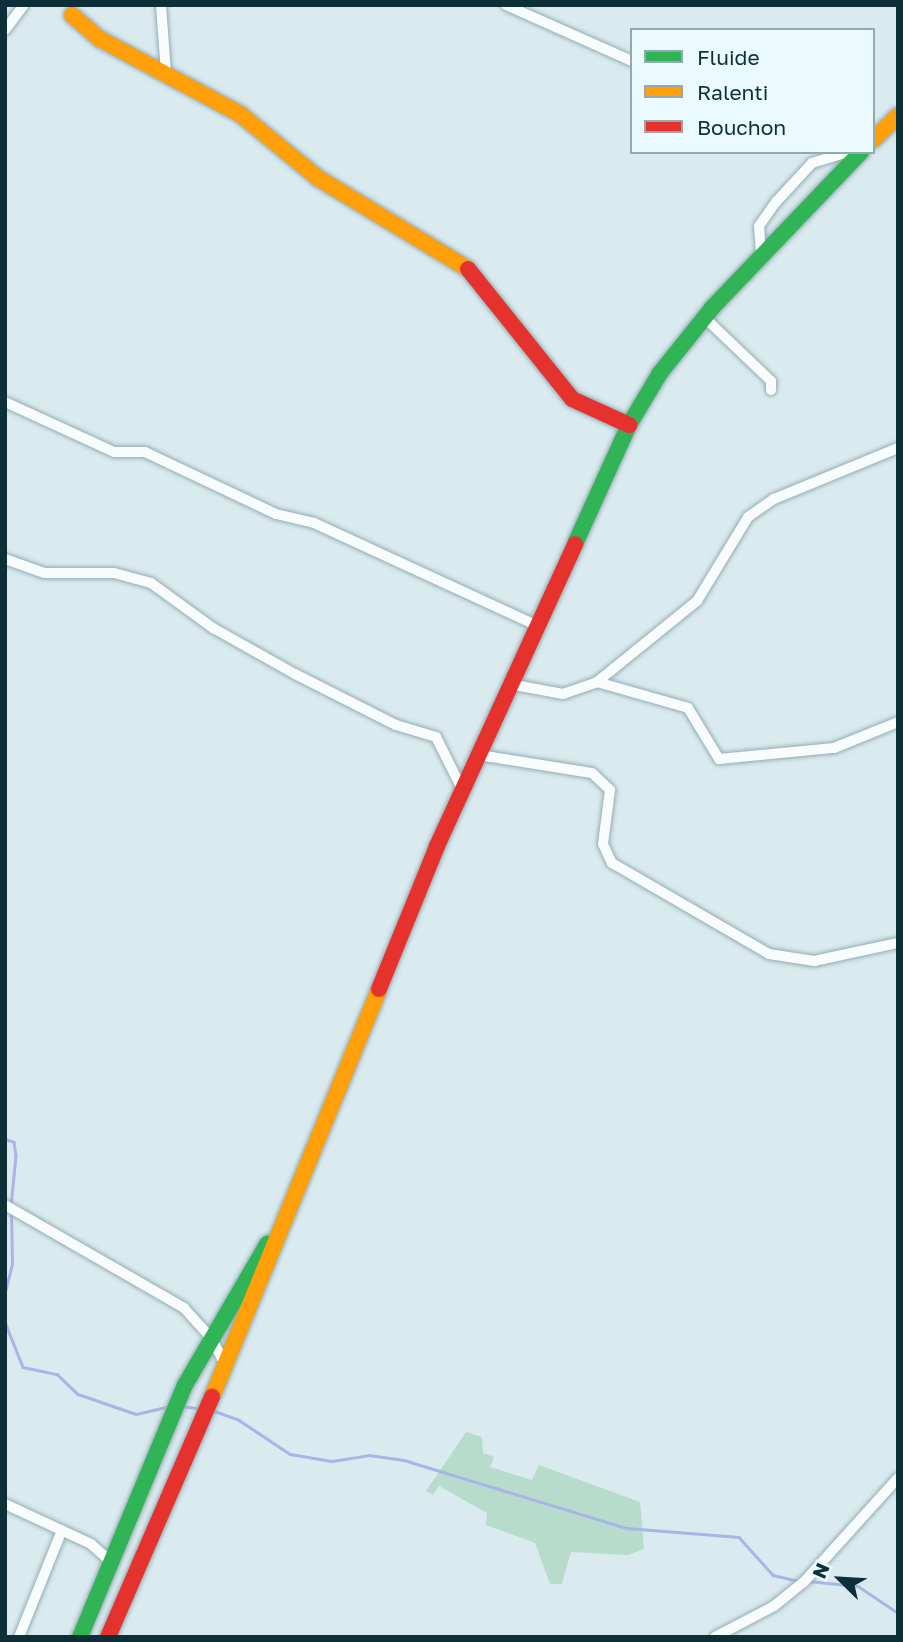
<!DOCTYPE html>
<html>
<head>
<meta charset="utf-8">
<style>
  body { margin:0 }
  #map { position:relative; width:903px; height:1642px; overflow:hidden; background:#daebf0; font-family:"Golos Text",sans-serif }
  div>[style] { position:absolute }
  .green>* { inset:0; background:#b7dccc }
  .stream>* { height:2.5px; margin:-1.25px; padding:0 1.25px; transform-origin:1.25px; border-radius:1.25px; background:#a8b5e7 }
  .roads { filter:drop-shadow(0 0 2px #95acb2) drop-shadow(0 0 2px #95acb2) }
  .street>* { height:10px; margin:-5px; padding:0 5px; transform-origin:5px; border-radius:5px; background:#f9fcfd }
  .fast>* { height:16px; margin:-8px; padding:0 8px; transform-origin:8px; border-radius:8px; background:#30b455 }
  .slow>* { height:16px; margin:-8px; padding:0 8px; transform-origin:8px; border-radius:8px; background:#ff9f0a }
  .jam>* { height:16px; margin:-8px; padding:0 8px; transform-origin:8px; border-radius:8px; background:#e5322d }
  span { translate:-50% -50%; white-space:nowrap; text-align:center; line-height:1.15; -webkit-text-stroke:7px #ebfafe; paint-order:stroke }
  .frame { position:absolute; inset:0; border:7px solid #0d3038; pointer-events:none }
  .legend { position:absolute; left:630px; top:28px; width:245px; height:126px; box-sizing:border-box; background:#ebfafe; border:2px solid #92a9af; margin:0; padding:9px 12px; list-style:none; font-size:21px; color:#0d3038 }
  .legend li { display:flex; align-items:center; gap:14px; height:35px }
  .legend b { width:35px; border:2px solid #92a9af }
  .north { position:absolute; left:805px; top:1544px; width:70px; height:70px; -webkit-text-stroke:5px #ebfafe; paint-order:stroke; rotate:294deg; font-size:19px; font-weight:700; line-height:28px; text-align:center; color:#0d3038 }
  .north::after { content:''; display:block; margin:auto; width:24px; height:32px; background:#0d3038; clip-path:polygon(50% 0,100% 100%,50% 72%,0 100%) }
</style>
</head>
<body>
<div id="map">
  <div class="green">
    <i style="clip-path:polygon(466px 1432px,482px 1437px,483px 1453px,494px 1457px,490px 1467px,532px 1480px,539px 1465px,640px 1502px,644px 1549px,628px 1555px,571px 1552px,562px 1584px,550px 1584px,535px 1543px,486px 1525px,487px 1513px,439px 1486px,433px 1495px,426px 1491px)"></i>
  </div>
  <div class="stream">
    <i style="left:5px;top:1139px;width:9px;rotate:18deg"></i>
    <i style="left:14px;top:1142px;width:14px;rotate:82deg"></i>
    <i style="left:16px;top:1156px;width:50px;rotate:95.7deg"></i>
    <i style="left:5px;top:1292px;width:29px;rotate:-76deg"></i>
    <i style="left:12px;top:1264px;width:51px;rotate:-91.1deg"></i>
    <i style="left:5px;top:1322px;width:48px;rotate:68.2deg"></i>
    <i style="left:23px;top:1367px;width:35px;rotate:12deg"></i>
    <i style="left:57px;top:1374px;width:29px;rotate:44deg"></i>
    <i style="left:78px;top:1394px;width:61px;rotate:19deg"></i>
    <i style="left:136px;top:1414px;width:36px;rotate:-13deg"></i>
    <i style="left:181px;top:1406px;width:21px;rotate:8deg"></i>
    <i style="left:212px;top:1410px;width:29px;rotate:20deg"></i>
    <i style="left:239px;top:1420px;width:61px;rotate:33.7deg"></i>
    <i style="left:290px;top:1454px;width:43px;rotate:9.5deg"></i>
    <i style="left:332px;top:1461px;width:37px;rotate:-9deg"></i>
    <i style="left:369px;top:1455px;width:35px;rotate:8deg"></i>
    <i style="left:404px;top:1460px;width:233px;rotate:17deg"></i>
    <i style="left:627px;top:1528px;width:112px;rotate:4.6deg"></i>
    <i style="left:739px;top:1537px;width:51px;rotate:48.2deg"></i>
    <i style="left:773px;top:1575px;width:26px;rotate:13deg"></i>
    <i style="left:808px;top:1581px;width:50px;rotate:5.7deg"></i>
    <i style="left:858px;top:1586px;width:48px;rotate:34deg"></i>
  </div>
  <div class="roads">
    <div class="street">
      <i style="left:161px;top:5px;width:68px;rotate:85.8deg"></i>
      <i style="left:506px;top:5px;width:138px;rotate:24deg"></i>
      <i style="left:5px;top:30px;width:31px;rotate:-53deg"></i>
      <i style="left:761px;top:254px;width:28px;rotate:-94deg"></i>
      <i style="left:759px;top:226px;width:29px;rotate:-55deg"></i>
      <i style="left:776px;top:202px;width:53px;rotate:-47.3deg"></i>
      <i style="left:812px;top:163px;width:39px;rotate:-17deg"></i>
      <i style="left:704px;top:317px;width:93px;rotate:43.7deg"></i>
      <i style="left:771px;top:381px;width:9px;rotate:90deg"></i>
      <i style="left:5px;top:402px;width:120px;rotate:24.6deg"></i>
      <i style="left:114px;top:452px;width:31px"></i>
      <i style="left:145px;top:452px;width:145px;rotate:25.3deg"></i>
      <i style="left:276px;top:514px;width:39px;rotate:13deg"></i>
      <i style="left:314px;top:523px;width:242px;rotate:24.7deg"></i>
      <i style="left:5px;top:559px;width:41px;rotate:19.7deg"></i>
      <i style="left:44px;top:573px;width:70px"></i>
      <i style="left:114px;top:573px;width:38px;rotate:15deg"></i>
      <i style="left:151px;top:583px;width:77px;rotate:36deg"></i>
      <i style="left:213px;top:628px;width:94px;rotate:29.3deg"></i>
      <i style="left:295px;top:674px;width:113px;rotate:26.8deg"></i>
      <i style="left:396px;top:725px;width:42px;rotate:16.7deg"></i>
      <i style="left:436px;top:737px;width:60px;rotate:63.4deg"></i>
      <i style="left:597px;top:682px;width:95px;rotate:15.9deg"></i>
      <i style="left:688px;top:708px;width:60px;rotate:58.7deg"></i>
      <i style="left:719px;top:759px;width:116px;rotate:-5.5deg"></i>
      <i style="left:834px;top:748px;width:69px;rotate:-22.1deg"></i>
      <i style="left:509px;top:684px;width:55px;rotate:10.5deg"></i>
      <i style="left:563px;top:694px;width:36px;rotate:-19deg"></i>
      <i style="left:597px;top:682px;width:129px;rotate:-39deg"></i>
      <i style="left:697px;top:601px;width:98px;rotate:-58.7deg"></i>
      <i style="left:748px;top:517px;width:32px;rotate:-35deg"></i>
      <i style="left:774px;top:499px;width:134px;rotate:-22.4deg"></i>
      <i style="left:479px;top:755px;width:114px;rotate:9.1deg"></i>
      <i style="left:592px;top:773px;width:25px;rotate:43deg"></i>
      <i style="left:610px;top:790px;width:54px;rotate:97.4deg"></i>
      <i style="left:603px;top:844px;width:21px;rotate:65deg"></i>
      <i style="left:612px;top:863px;width:181px;rotate:30.1deg"></i>
      <i style="left:769px;top:954px;width:46px;rotate:8.8deg"></i>
      <i style="left:814px;top:961px;width:86px;rotate:-12.1deg"></i>
      <i style="left:5px;top:1205px;width:207px;rotate:29.9deg"></i>
      <i style="left:184px;top:1308px;width:42px;rotate:47.9deg"></i>
      <i style="left:212px;top:1339px;width:31px;rotate:63deg"></i>
      <i style="left:5px;top:1504px;width:95px;rotate:24.9deg"></i>
      <i style="left:91px;top:1544px;width:27px;rotate:42deg"></i>
      <i style="left:19px;top:1637px;width:115px;rotate:-68.1deg"></i>
      <i style="left:715px;top:1637px;width:67px;rotate:-27.7deg"></i>
      <i style="left:774px;top:1606px;width:38px;rotate:-39deg"></i>
      <i style="left:804px;top:1582px;width:140px;rotate:-47.9deg"></i>
    </div>
    <div class="fast">
      <i style="left:575px;top:544px;width:131px;rotate:-65.6deg"></i>
      <i style="left:629px;top:425px;width:61px;rotate:-59.2deg"></i>
      <i style="left:660px;top:373px;width:83px;rotate:-51.3deg"></i>
      <i style="left:712px;top:308px;width:216px;rotate:-46.3deg"></i>
      <i style="left:80px;top:1637px;width:273px;rotate:-67.4deg"></i>
      <i style="left:185px;top:1385px;width:164px;rotate:-59.7deg"></i>
    </div>
    <div class="slow">
      <i style="left:72px;top:15px;width:37px;rotate:41deg"></i>
      <i style="left:100px;top:39px;width:159px;rotate:28.2deg"></i>
      <i style="left:240px;top:114px;width:101px;rotate:39.4deg"></i>
      <i style="left:318px;top:178px;width:175px;rotate:31.2deg"></i>
      <i style="left:873px;top:140px;width:35px;rotate:-44deg"></i>
      <i style="left:212px;top:1397px;width:441px;rotate:-67.7deg"></i>
    </div>
    <div class="jam">
      <i style="left:468px;top:269px;width:166px;rotate:51.3deg"></i>
      <i style="left:572px;top:399px;width:63px;rotate:24.5deg"></i>
      <i style="left:379px;top:989px;width:154px;rotate:-67.9deg"></i>
      <i style="left:437px;top:846px;width:332px;rotate:-65.4deg"></i>
      <i style="left:108px;top:1637px;width:262px;rotate:-66.6deg"></i>
    </div>
  </div>
  <div class="frame"></div>
  <ul class="legend">
  <li><b style="height:9px;background:#30b455"></b>Fluide</li>
  <li><b style="height:9px;background:#ff9f0a"></b>Ralenti</li>
  <li><b style="height:9px;background:#e5322d"></b>Bouchon</li>
  </ul>
  <div class="north">N</div>
</div>
</body>
</html>
